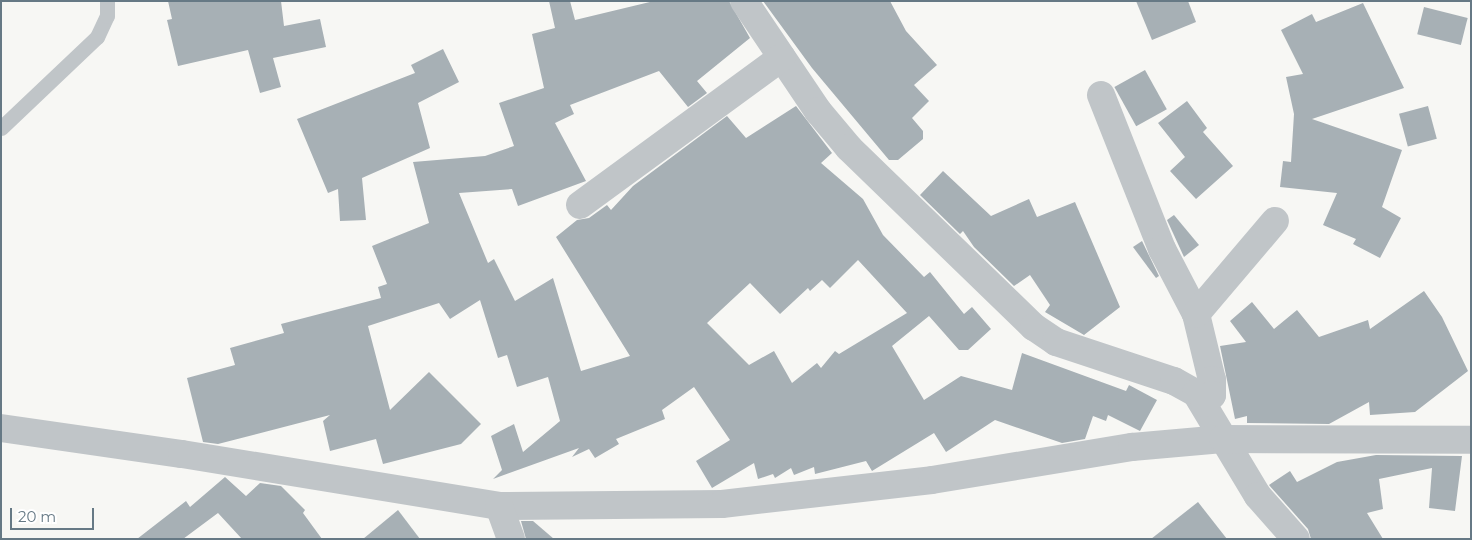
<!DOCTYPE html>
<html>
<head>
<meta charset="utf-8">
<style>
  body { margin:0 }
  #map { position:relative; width:1472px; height:540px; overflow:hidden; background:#f7f7f4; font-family:Montserrat,sans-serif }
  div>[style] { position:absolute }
  .building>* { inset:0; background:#a7b0b5; transform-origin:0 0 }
  .lane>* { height:15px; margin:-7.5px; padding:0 7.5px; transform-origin:7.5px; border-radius:7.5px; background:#c0c5c8 }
  .street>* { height:28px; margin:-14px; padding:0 14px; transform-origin:14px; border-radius:14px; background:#c0c5c8 }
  span { translate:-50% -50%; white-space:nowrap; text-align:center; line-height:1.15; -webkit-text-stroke:5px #fff; paint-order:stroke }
  .frame { position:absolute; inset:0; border:2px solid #667985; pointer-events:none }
  .scale { position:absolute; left:10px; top:508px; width:84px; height:22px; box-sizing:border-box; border:2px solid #667985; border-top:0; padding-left:6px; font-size:15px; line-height:18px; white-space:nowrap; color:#667985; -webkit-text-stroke:4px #fff; paint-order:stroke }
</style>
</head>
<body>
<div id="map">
  <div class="building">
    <i style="clip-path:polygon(168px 1px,281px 1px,284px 26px,320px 19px,326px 47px,273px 58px,281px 87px,260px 93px,248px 50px,178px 66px,167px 20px,172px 19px)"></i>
    <i style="clip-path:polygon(evenodd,549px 1px,570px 1px,575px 20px,654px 1px,729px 1px,750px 38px,697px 81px,707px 93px,688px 107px,659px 71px,570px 105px,574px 114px,555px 123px,586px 181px,518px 206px,512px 189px,459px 193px,488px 263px,494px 259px,515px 301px,553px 278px,581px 371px,630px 356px,556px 237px,577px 220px,589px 218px,607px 205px,611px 210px,633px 186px,727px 116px,746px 138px,796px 106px,832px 153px,821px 163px,863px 199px,883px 235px,924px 277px,930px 272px,964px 314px,972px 307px,991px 329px,968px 350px,959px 350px,929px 316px,892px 346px,924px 400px,961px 376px,1012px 390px,1022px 353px,1126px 391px,1129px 385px,1157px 400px,1140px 431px,1108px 415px,1106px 421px,1093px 416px,1085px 439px,1062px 443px,995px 420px,946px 452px,934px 433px,872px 471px,866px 461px,815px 474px,814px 467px,794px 475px,791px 468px,775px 478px,773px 474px,758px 479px,754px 463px,712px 488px,696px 461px,730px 440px,694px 387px,662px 410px,665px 419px,616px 439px,619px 444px,595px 458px,589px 449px,572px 457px,579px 448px,493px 479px,502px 470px,491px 436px,514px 424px,523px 452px,560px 421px,548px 377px,517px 387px,507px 355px,498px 358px,480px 300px,450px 319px,439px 303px,368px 326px,390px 410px,429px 372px,481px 424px,461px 444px,383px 464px,376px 439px,330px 451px,323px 421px,330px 415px,218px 444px,203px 442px,187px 378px,235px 365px,230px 348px,284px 333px,281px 324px,381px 298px,378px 287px,387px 284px,372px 246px,429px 223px,413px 162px,485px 156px,514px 146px,499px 103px,544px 88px,532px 34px,555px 28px,549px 1px,858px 260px,907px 313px,839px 354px,835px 351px,821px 368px,817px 363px,792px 383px,774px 351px,749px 365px,707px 323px,750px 283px,780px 314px,808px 288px,810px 291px,822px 280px,830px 288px,858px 260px)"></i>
    <i style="clip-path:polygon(763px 1px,890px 1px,906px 31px,937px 65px,914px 85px,929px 101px,912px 118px,923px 131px,923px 139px,898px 160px,889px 160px,812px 68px)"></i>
    <i style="clip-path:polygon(1136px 1px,1188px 1px,1196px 22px,1152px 40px)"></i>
    <i style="clip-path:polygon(1363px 3px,1404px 88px,1312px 119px,1402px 150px,1382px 207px,1401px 218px,1380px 258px,1353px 244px,1356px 239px,1323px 225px,1337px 193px,1280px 187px,1283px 161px,1291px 162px,1294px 114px,1286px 77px,1303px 74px,1281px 30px,1312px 14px,1316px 22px)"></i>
    <i style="left:1424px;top:7px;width:45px;height:28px;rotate:14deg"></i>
    <i style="clip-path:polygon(443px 49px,459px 82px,418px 103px,430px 148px,362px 178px,366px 220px,340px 221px,338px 189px,328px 193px,297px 119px,415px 73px,411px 65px)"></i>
    <i style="left:1145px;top:70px;width:45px;height:35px;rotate:61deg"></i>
    <i style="clip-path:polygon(1187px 101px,1207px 128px,1203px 132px,1233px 166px,1196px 199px,1170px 171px,1185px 157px,1158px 123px)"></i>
    <i style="left:1428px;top:106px;width:34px;height:30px;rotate:75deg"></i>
    <i style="clip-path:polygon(943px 171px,991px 216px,1029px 199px,1037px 217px,1075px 202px,1120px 307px,1084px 335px,1045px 312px,1050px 305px,1030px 275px,1014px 286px,974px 247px,963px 231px,960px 234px,920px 195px)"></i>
    <i style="clip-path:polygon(1174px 215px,1199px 245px,1184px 257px,1167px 220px)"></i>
    <i style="clip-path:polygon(1142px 241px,1159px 276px,1156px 278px,1133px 247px)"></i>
    <i style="clip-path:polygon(1424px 291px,1442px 317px,1468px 371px,1415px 412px,1370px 415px,1369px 402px,1329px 424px,1247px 423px,1247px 416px,1235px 419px,1220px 346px,1246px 342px,1230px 321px,1252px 302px,1274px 329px,1297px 310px,1319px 337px,1368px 320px,1370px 329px)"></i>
    <i style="clip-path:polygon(1376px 455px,1462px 456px,1455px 511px,1429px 508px,1432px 468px,1379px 479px,1383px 509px,1367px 513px,1383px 539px,1311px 539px,1308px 529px,1269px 485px,1290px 471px,1297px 482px,1337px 462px)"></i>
    <i style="clip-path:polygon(225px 477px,246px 496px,260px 483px,281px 486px,305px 510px,303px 513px,322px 539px,242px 539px,218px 513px,183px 539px,137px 539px,186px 501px,190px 507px)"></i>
    <i style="clip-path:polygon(1198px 502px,1227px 539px,1151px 539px)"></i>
    <i style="clip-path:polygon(398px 510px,420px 539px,363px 539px)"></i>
    <i style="clip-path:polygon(521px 521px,533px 521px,554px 539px,526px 539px)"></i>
  </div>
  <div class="lane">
    <i style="left:1px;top:128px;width:132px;rotate:-43.5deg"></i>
    <i style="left:97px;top:37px;width:23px;rotate:-65deg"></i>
    <i style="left:107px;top:16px;width:15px;rotate:-90deg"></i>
  </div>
  <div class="street">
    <i style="left:744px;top:1px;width:133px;rotate:56.1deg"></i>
    <i style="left:818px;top:111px;width:48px;rotate:50deg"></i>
    <i style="left:849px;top:148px;width:257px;rotate:44.1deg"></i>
    <i style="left:1034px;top:327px;width:27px;rotate:34deg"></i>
    <i style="left:1056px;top:342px;width:124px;rotate:18.3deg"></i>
    <i style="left:1174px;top:381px;width:25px;rotate:29deg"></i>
    <i style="left:1196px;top:393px;width:120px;rotate:59deg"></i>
    <i style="left:1258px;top:496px;width:57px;rotate:48.5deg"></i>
    <i style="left:1101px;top:95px;width:166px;rotate:68.4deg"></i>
    <i style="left:1162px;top:249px;width:73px;rotate:62.4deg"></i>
    <i style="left:1196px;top:314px;width:68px;rotate:76.4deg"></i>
    <i style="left:1212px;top:380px;width:15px;rotate:90deg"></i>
    <i style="left:1212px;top:395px;width:11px;rotate:135deg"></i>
    <i style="left:580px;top:205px;width:250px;rotate:-36.2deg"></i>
    <i style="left:1196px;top:314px;width:122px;rotate:-49.7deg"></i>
    <i style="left:1px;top:428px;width:183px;rotate:8.2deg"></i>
    <i style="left:182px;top:454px;width:321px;rotate:9.3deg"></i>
    <i style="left:499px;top:506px;width:223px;rotate:-0.5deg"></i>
    <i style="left:722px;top:504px;width:211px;rotate:-6.5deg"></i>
    <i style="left:932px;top:480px;width:203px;rotate:-9.4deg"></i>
    <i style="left:1132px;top:447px;width:91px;rotate:-5deg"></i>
    <i style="left:1223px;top:439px;width:248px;rotate:0.2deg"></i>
    <i style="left:499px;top:506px;width:35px;rotate:70deg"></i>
  </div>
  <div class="frame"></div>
  <div class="scale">20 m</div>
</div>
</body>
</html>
